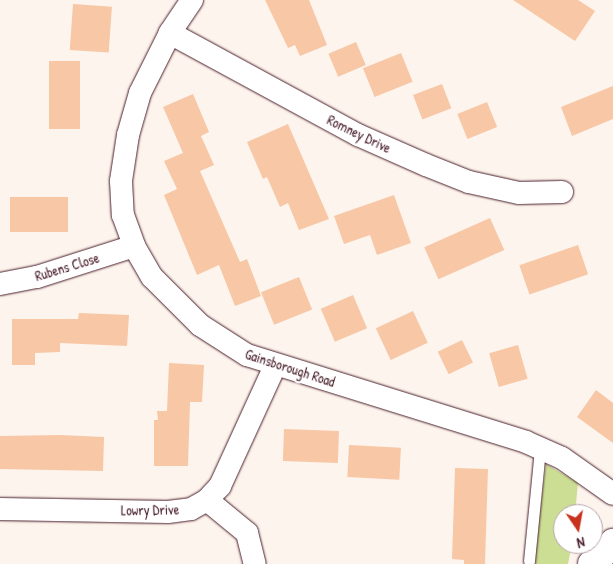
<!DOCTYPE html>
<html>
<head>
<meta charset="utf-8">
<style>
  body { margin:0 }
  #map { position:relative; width:613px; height:564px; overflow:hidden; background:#fdf4ed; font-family:"Patrick Hand",sans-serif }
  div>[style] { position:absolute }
  .green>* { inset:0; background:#cbde93 }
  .building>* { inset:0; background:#f7c7a6; transform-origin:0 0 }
  .roads { filter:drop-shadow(0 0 1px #4a1f2b) drop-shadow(0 0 1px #4a1f2b) }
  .service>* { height:11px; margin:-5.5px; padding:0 5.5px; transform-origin:5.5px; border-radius:5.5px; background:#fff }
  .minor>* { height:22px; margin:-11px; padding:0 11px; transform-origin:11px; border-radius:11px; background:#fff }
  .tertiary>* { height:28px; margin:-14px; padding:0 14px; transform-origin:14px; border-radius:14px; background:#fff }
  span { translate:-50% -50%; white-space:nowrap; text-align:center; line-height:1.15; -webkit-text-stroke:4.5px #fff; paint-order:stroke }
  .street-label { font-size:14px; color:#4a1f2b }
  .north { position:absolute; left:553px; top:504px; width:50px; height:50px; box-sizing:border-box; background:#fff; border:1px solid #b7a5aa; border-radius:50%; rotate:168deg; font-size:14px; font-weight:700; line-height:20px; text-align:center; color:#4a1f2b }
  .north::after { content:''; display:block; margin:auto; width:18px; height:22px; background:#c8321e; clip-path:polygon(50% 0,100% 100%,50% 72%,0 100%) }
</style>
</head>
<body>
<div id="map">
  <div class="green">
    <i style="clip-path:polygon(546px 464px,578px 483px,575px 514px,563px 514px,563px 544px,572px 544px,568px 564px,533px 564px)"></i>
  </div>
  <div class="building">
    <i style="clip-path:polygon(265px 0,309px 0,327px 45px,300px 56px,295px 45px,288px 48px)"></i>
    <i style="clip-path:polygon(513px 0,578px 0,595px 11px,575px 41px)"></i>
    <i style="left:73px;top:4px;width:39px;height:46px;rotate:4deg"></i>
    <i style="left:356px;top:42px;width:25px;height:30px;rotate:67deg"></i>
    <i style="left:401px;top:53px;width:31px;height:41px;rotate:68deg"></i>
    <i style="left:49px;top:61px;width:31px;height:68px"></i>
    <i style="left:442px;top:84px;width:26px;height:31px;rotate:69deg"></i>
    <i style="clip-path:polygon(613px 86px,613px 119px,572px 136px,561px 107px)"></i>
    <i style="clip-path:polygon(193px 94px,209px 132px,201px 136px,214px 165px,200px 171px,240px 262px,247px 259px,261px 296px,235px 306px,219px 265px,197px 275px,164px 195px,177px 189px,164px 161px,183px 153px,163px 107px)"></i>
    <i style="left:487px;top:102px;width:27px;height:32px;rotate:68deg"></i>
    <i style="clip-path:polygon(288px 124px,329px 219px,299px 230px,288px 203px,280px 207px,267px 177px,263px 179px,247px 142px)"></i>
    <i style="clip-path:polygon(394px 195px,411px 243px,377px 255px,370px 235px,344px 244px,334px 216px)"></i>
    <i style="left:10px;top:197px;width:58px;height:35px"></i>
    <i style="left:490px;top:218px;width:35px;height:72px;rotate:66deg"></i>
    <i style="left:578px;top:245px;width:31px;height:62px;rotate:71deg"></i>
    <i style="left:299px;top:277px;width:35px;height:41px;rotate:68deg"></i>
    <i style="left:353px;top:295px;width:36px;height:35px;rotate:67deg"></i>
    <i style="left:413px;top:311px;width:35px;height:41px;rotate:65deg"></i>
    <i style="clip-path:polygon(79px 313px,129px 315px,127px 346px,60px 343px,60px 352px,35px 353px,35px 365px,12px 365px,12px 319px,78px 319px)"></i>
    <i style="left:462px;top:340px;width:25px;height:27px;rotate:64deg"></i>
    <i style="left:518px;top:345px;width:35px;height:30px;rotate:74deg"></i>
    <i style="clip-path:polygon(169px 363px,204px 365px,202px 402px,190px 402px,188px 466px,154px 466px,154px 420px,158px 420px,157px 411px,167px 411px)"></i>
    <i style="clip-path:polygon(596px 390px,613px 403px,613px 443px,577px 417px)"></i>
    <i style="left:284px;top:429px;width:55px;height:32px;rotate:2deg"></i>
    <i style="clip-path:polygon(60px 435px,104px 437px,103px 471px,0 469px,0 436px)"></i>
    <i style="left:349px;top:445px;width:52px;height:32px;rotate:3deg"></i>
    <i style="clip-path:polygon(455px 468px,488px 469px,485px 564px,464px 564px,464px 560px,452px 559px)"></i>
  </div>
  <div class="roads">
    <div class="service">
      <i style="left:529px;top:561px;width:114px;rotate:-84.4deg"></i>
    </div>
    <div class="minor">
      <i style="left:192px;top:0;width:40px;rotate:124deg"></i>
      <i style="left:170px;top:33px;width:67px;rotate:116.6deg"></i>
      <i style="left:140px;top:93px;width:44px;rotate:105.9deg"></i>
      <i style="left:128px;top:135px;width:47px;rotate:98.7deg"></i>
      <i style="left:121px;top:181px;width:34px;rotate:87deg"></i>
      <i style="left:123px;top:215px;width:33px;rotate:70deg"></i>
      <i style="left:134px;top:246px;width:36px;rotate:60deg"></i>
      <i style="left:152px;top:277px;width:68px;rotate:45deg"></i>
      <i style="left:200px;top:325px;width:56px;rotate:32.6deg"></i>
      <i style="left:247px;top:355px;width:292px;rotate:17.3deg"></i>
      <i style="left:526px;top:442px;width:39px;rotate:24deg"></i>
      <i style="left:562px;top:458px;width:62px;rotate:35.2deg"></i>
      <i style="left:170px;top:33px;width:214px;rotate:28.5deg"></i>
      <i style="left:358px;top:135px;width:74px;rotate:23.8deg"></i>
      <i style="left:426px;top:165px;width:46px;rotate:21.6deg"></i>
      <i style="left:469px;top:182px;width:51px;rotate:12.4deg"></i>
      <i style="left:519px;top:193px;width:43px;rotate:-1.3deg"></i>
      <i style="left:0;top:284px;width:38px;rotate:-11deg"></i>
      <i style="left:37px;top:277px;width:102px;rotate:-17.7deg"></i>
      <i style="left:207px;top:500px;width:52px;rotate:39.5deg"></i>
      <i style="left:247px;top:533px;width:32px;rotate:76deg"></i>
      <i style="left:0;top:509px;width:168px;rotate:1deg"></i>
      <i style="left:168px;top:512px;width:23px;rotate:-7deg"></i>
      <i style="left:191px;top:509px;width:18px;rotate:-29deg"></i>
      <i style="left:207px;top:500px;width:19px;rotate:-47deg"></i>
      <i style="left:220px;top:486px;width:132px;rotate:-65.4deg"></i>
    </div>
    <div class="tertiary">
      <i style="left:592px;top:564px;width:30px;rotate:-45deg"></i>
    </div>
  </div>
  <div class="street-label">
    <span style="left:359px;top:134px;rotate:26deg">Romney Drive</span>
    <span style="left:67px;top:267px;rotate:-17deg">Rubens Close</span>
    <span style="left:290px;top:368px;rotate:18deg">Gainsborough Road</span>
    <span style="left:150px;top:510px;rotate:-1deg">Lowry Drive</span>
  </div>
  <div class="north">N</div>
</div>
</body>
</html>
